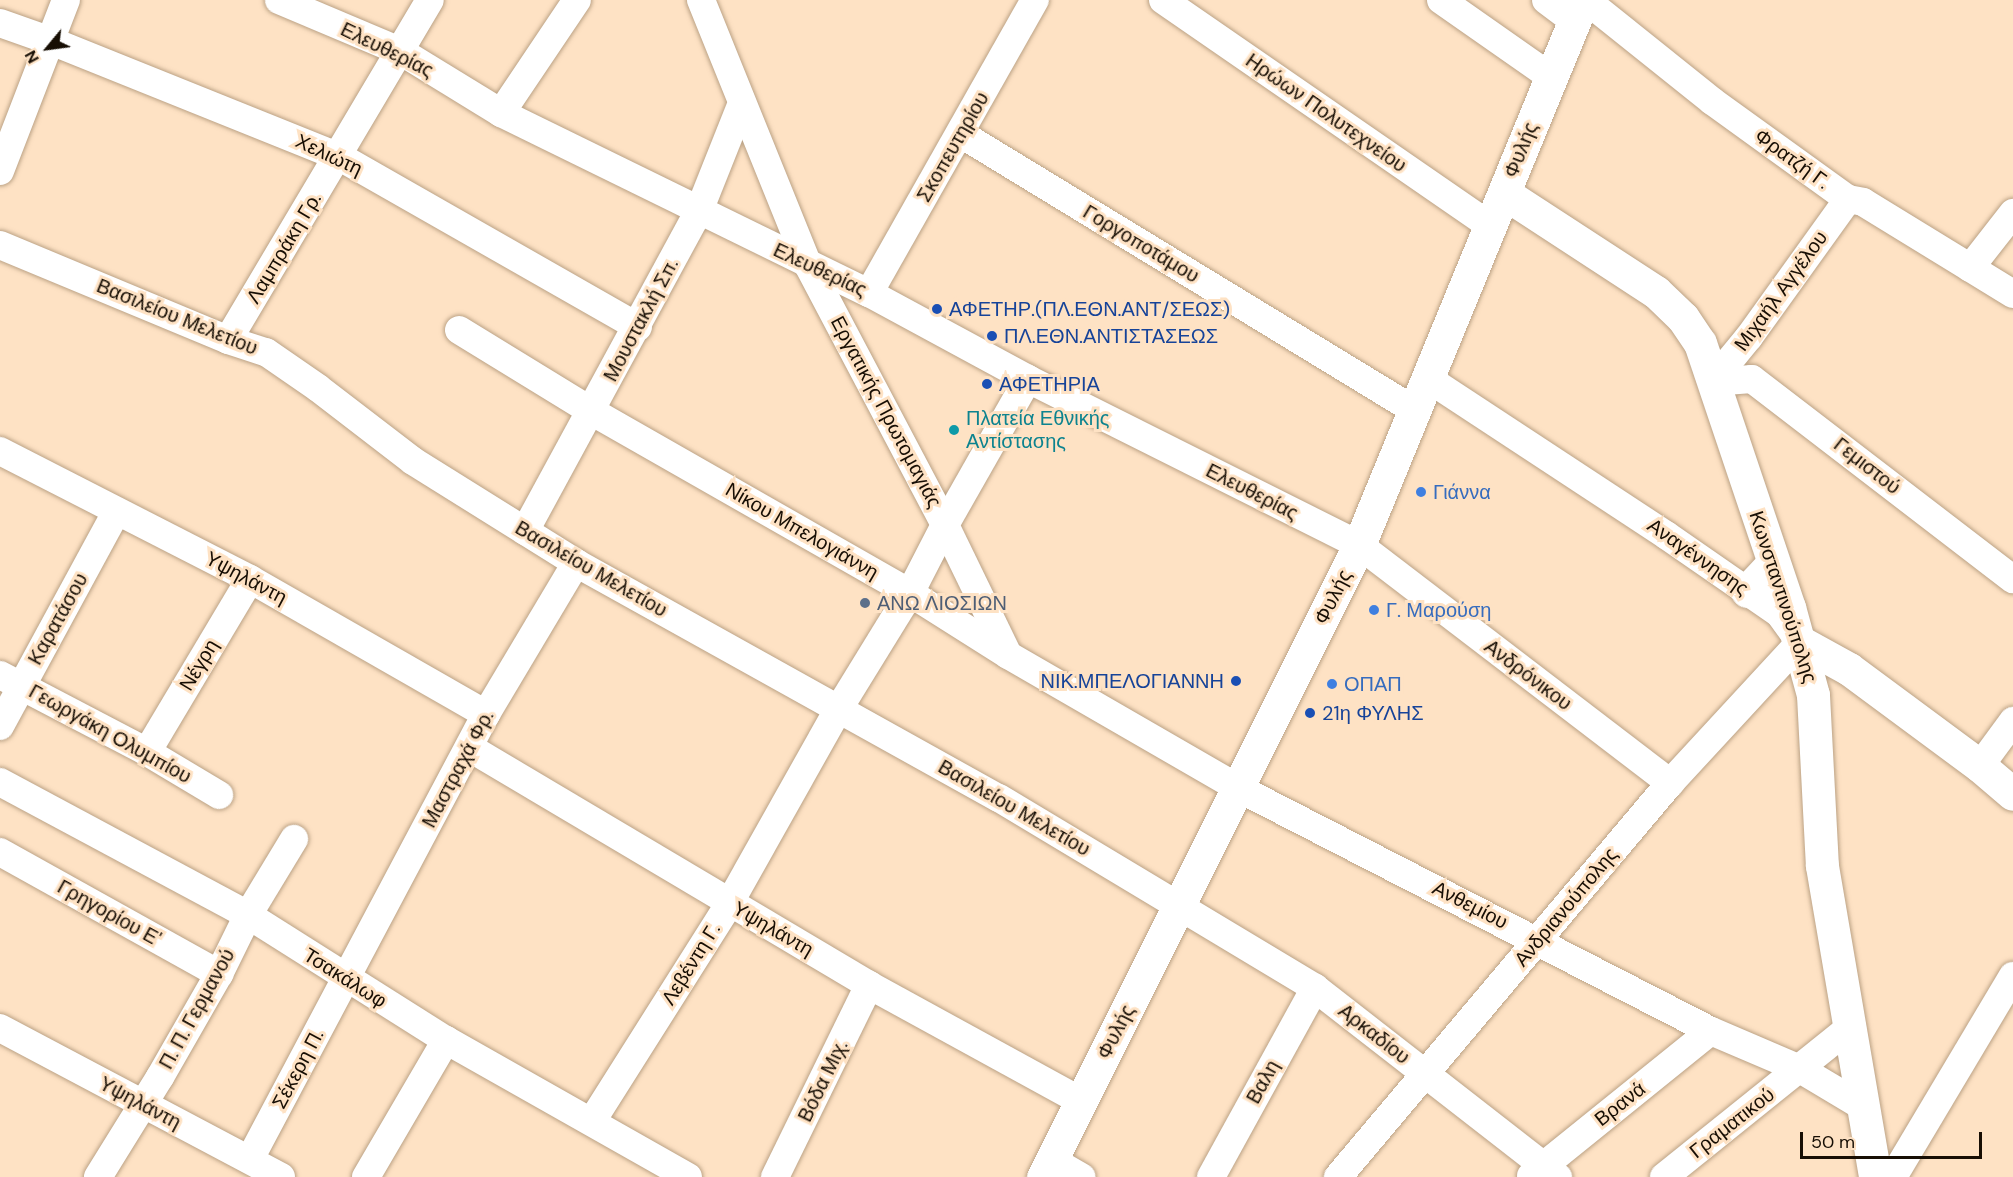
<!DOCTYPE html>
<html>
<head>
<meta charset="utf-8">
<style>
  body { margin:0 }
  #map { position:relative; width:2013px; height:1177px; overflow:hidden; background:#fee2c4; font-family:"DM Sans",sans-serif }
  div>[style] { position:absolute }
  .roads { filter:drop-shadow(0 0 2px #bba285) drop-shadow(0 0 2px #bba285) }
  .street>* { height:28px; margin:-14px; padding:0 14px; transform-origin:14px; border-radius:14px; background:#fff }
  .secondary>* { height:33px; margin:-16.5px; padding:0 16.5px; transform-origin:16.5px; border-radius:16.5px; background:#fff }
  .primary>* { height:33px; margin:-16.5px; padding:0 16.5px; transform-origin:16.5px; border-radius:16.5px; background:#fff }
  .dots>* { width:16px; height:16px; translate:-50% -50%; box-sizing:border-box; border:3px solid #fee2c4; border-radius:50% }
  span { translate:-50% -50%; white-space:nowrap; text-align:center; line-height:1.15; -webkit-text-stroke:6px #fee2c4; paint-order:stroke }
  .street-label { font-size:20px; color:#170e04 }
  .transit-label { font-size:20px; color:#164399 }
  .left { translate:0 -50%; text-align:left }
  .right { translate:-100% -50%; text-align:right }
  .culture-label { font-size:20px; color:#0d838f }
  .shop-label { font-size:20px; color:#366cbe }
  .service-label { font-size:20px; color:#4e5e75 }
  .north { position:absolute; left:18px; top:18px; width:60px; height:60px; -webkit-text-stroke:4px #fee2c4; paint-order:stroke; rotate:241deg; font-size:16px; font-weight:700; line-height:24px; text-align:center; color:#170e04 }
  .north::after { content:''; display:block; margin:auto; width:21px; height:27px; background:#170e04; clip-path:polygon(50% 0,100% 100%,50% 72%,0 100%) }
  .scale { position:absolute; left:1800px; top:1132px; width:182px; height:27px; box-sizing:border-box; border:3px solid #170e04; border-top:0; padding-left:8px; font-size:18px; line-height:21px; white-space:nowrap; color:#170e04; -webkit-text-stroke:4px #fee2c4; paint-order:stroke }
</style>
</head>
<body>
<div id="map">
  <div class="roads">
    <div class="street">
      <i style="left:279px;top:0;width:131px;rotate:22.9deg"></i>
      <i style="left:400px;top:51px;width:119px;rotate:31.5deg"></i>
      <i style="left:501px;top:113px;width:410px;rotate:26.1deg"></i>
      <i style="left:869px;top:293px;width:181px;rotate:28.4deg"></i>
      <i style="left:1028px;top:379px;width:370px;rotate:26.6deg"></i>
      <i style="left:1359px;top:545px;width:392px;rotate:37.4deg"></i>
      <i style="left:701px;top:0;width:286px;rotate:68deg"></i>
      <i style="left:808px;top:265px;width:294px;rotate:62.2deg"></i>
      <i style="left:945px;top:525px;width:144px;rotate:64.1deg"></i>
      <i style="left:1163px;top:0;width:397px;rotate:34.6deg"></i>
      <i style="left:1441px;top:0;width:134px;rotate:35deg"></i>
      <i style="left:1546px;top:0;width:35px;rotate:37deg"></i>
      <i style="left:1586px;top:0;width:161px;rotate:38.7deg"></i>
      <i style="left:1712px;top:101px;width:168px;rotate:35.8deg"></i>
      <i style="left:1848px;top:199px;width:15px;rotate:11deg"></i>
      <i style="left:1863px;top:202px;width:176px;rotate:31.5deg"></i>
      <i style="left:0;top:23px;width:54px;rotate:19.4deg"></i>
      <i style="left:51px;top:41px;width:311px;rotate:21.9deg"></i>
      <i style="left:340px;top:157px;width:343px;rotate:29.7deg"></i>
      <i style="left:501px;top:113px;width:136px;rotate:-56.1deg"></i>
      <i style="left:961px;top:134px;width:530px;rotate:31.35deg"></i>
      <i style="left:0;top:171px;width:183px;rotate:-68.9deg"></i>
      <i style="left:0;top:245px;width:247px;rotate:22.6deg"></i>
      <i style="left:228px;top:340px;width:40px;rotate:18deg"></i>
      <i style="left:266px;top:352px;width:63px;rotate:34.7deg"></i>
      <i style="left:318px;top:388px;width:120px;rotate:37.5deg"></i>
      <i style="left:413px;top:461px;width:192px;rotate:32deg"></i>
      <i style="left:576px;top:563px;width:484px;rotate:29.1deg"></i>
      <i style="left:999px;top:798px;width:369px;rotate:31deg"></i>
      <i style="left:1315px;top:988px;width:308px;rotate:37.9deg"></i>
      <i style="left:1970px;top:268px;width:70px;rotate:-52deg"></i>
      <i style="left:869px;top:293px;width:337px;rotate:-60.5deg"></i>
      <i style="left:459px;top:330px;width:155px;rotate:31.5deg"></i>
      <i style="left:591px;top:411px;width:367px;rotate:29.7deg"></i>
      <i style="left:910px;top:593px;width:116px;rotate:32.3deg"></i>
      <i style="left:1008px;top:655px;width:266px;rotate:30deg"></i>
      <i style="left:1238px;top:788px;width:532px;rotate:27.19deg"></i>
      <i style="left:1711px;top:1031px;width:97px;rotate:23.1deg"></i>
      <i style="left:1800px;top:1069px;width:72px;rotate:30.8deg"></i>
      <i style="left:228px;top:340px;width:395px;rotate:-59.3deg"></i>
      <i style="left:1712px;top:382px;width:40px;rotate:-4.3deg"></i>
      <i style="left:1752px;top:379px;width:329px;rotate:37.5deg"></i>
      <i style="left:1712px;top:382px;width:58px;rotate:-50.6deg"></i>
      <i style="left:1749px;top:337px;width:170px;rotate:-54.3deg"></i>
      <i style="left:0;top:451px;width:281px;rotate:27.1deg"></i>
      <i style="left:250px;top:579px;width:272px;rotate:29.8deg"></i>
      <i style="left:525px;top:531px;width:364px;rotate:-61.5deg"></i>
      <i style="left:699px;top:211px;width:116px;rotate:-68.3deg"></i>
      <i style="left:0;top:675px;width:166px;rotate:27.6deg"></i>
      <i style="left:147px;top:752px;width:84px;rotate:30.8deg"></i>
      <i style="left:0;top:726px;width:243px;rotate:-61.5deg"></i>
      <i style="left:470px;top:748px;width:464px;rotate:30.7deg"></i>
      <i style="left:869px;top:985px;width:242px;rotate:28.7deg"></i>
      <i style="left:147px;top:752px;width:201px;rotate:-59.2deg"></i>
      <i style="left:1980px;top:766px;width:56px;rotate:-53.7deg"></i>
      <i style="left:0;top:782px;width:281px;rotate:28.2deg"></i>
      <i style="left:248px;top:915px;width:234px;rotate:32.3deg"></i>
      <i style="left:446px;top:1040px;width:278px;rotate:29.5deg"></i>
      <i style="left:0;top:852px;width:251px;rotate:29.1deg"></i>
      <i style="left:0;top:1028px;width:318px;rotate:27.9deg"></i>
      <i style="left:592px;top:1121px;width:257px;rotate:-57.7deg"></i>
      <i style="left:729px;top:904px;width:223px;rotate:-60.7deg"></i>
      <i style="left:838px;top:710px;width:137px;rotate:-58.4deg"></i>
      <i style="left:910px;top:593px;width:76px;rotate:-62.8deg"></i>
      <i style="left:945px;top:525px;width:168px;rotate:-60.4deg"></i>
      <i style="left:250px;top:1159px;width:504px;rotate:-62.06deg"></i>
      <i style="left:486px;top:714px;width:176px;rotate:-59.2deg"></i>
      <i style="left:1052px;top:1160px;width:34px;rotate:30deg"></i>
      <i style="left:1531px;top:1176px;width:231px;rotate:-38.9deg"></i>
      <i style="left:98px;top:1177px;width:118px;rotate:-58.2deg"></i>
      <i style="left:160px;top:1077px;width:119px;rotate:-60.2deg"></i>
      <i style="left:219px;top:974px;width:66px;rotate:-63.8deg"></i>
      <i style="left:248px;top:915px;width:89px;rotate:-58.8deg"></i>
      <i style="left:366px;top:1177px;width:159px;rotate:-59.7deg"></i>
      <i style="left:775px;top:1177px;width:214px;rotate:-63.9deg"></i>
      <i style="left:1211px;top:1177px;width:216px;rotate:-61.2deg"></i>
      <i style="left:1338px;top:1177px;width:515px;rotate:-49.88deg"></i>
      <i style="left:1670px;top:783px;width:192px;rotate:-47.3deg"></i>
      <i style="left:1800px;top:642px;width:34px;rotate:-126deg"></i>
      <i style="left:1780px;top:614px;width:139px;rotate:-145.3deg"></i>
      <i style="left:1666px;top:535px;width:286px;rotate:-146.7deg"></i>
      <i style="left:1664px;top:1177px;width:236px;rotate:-38.8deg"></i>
      <i style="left:1893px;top:1177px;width:234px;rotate:-59.2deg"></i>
    </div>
    <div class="secondary">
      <i style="left:1504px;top:193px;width:181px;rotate:33.1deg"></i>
      <i style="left:1656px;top:292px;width:37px;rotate:44deg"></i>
      <i style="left:1683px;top:318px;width:30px;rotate:56deg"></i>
      <i style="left:1700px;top:343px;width:279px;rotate:71.4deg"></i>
      <i style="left:1789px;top:607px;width:91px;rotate:74.7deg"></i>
      <i style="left:1813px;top:695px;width:171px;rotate:87deg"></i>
      <i style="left:1822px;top:866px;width:315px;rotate:80.3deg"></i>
      <i style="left:1747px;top:591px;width:38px;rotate:-47deg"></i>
      <i style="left:1800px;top:642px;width:56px;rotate:28.9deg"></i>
      <i style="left:1849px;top:669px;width:163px;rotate:36.5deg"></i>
      <i style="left:1980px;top:766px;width:43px;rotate:40.3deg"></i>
    </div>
    <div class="primary">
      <i style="left:1043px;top:1177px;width:707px;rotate:-63.43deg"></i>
      <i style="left:1359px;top:545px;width:589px;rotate:-67.66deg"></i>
    </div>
  </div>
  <div class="dots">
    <i style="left:937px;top:309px;background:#1a4fb4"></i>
    <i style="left:992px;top:336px;background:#1a4fb4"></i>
    <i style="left:987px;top:384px;background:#1a4fb4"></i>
    <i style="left:954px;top:430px;background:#0f9aa8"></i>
    <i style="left:1421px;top:492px;background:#3f7fe0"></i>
    <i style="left:865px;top:603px;background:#5c6f8a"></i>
    <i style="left:1374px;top:610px;background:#3f7fe0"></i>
    <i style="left:1236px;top:681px;background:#1a4fb4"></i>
    <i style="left:1332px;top:684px;background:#3f7fe0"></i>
    <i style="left:1310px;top:713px;background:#1a4fb4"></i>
  </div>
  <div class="street-label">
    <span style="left:387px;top:50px;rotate:26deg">Ελευθερίας</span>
    <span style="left:1326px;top:113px;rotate:35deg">Ηρώων Πολυτεχνείου</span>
    <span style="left:953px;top:147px;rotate:-60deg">Σκοπευτηρίου</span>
    <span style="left:1521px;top:150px;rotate:-68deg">Φυλής</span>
    <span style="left:329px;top:155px;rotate:25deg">Χελιώτη</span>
    <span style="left:1792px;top:159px;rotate:36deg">Φρατζή Γ.</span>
    <span style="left:1141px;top:244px;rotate:31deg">Γοργοποτάμου</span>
    <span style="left:284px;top:248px;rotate:-59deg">Λαμπράκη Γρ.</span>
    <span style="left:820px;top:270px;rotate:25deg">Ελευθερίας</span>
    <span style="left:1781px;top:291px;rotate:-54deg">Μιχαήλ Αγγέλου</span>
    <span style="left:177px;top:317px;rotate:22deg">Βασιλείου Μελετίου</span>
    <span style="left:641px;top:320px;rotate:-62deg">Μουστακλή Σπ.</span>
    <span style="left:886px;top:412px;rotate:62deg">Εργατικής Πρωτομαγιάς</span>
    <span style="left:1867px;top:466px;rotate:38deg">Γεμιστού</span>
    <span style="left:1252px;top:492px;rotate:27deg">Ελευθερίας</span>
    <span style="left:802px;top:531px;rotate:30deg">Νίκου Μπελογιάννη</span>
    <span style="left:1698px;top:557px;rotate:35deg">Αναγέννησης</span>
    <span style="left:591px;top:569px;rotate:30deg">Βασιλείου Μελετίου</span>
    <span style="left:246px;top:578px;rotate:28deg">Υψηλάντη</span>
    <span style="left:1333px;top:597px;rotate:-63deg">Φυλής</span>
    <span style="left:1783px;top:597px;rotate:72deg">Κωνσταντινούπολης</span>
    <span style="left:58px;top:619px;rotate:-61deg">Καρατάσου</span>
    <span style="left:199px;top:665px;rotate:-59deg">Νέγρη</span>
    <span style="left:1528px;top:675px;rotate:37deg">Ανδρόνικου</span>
    <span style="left:110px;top:734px;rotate:29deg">Γεωργάκη Ολυμπίου</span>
    <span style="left:458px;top:769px;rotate:-62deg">Μαστραχά Φρ.</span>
    <span style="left:1014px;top:808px;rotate:30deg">Βασιλείου Μελετίου</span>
    <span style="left:1470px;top:905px;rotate:27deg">Ανθεμίου</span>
    <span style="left:1566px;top:907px;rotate:-50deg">Ανδριανούπολης</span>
    <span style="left:109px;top:913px;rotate:29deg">Γρηγορίου Ε'</span>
    <span style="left:773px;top:929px;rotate:30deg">Υψηλάντη</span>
    <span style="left:691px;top:964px;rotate:-58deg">Λεβέντη Γ.</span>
    <span style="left:345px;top:978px;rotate:32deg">Τσακάλωφ</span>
    <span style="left:197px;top:1009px;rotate:-61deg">Π. Π. Γερμανού</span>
    <span style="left:1116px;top:1032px;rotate:-63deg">Φυλής</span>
    <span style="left:1374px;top:1034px;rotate:38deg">Αρκαδίου</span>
    <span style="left:298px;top:1069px;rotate:-62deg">Σέκερη Π.</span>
    <span style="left:823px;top:1081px;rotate:-64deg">Βόδα Μιχ.</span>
    <span style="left:1263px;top:1082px;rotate:-61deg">Βαλη</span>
    <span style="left:140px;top:1103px;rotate:28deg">Υψηλάντη</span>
    <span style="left:1620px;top:1104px;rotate:-38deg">Βρανά</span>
    <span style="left:1732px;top:1123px;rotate:-38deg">Γραματικού</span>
  </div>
  <div class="transit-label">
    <span class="left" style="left:949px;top:309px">ΑΦΕΤΗΡ.(ΠΛ.ΕΘΝ.ΑΝΤ/ΣΕΩΣ)</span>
    <span class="left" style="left:1004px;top:336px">ΠΛ.ΕΘΝ.ΑΝΤΙΣΤΑΣΕΩΣ</span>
    <span class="left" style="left:999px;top:384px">ΑΦΕΤΗΡΙΑ</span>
    <span class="right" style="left:1224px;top:681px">ΝΙΚ.ΜΠΕΛΟΓΙΑΝΝΗ</span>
    <span class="left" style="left:1322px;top:713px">21η ΦΥΛΗΣ</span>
  </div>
  <div class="culture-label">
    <span class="left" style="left:966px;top:430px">Πλατεία Εθνικής<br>Αντίστασης</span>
  </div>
  <div class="shop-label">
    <span class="left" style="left:1433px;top:492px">Γιάννα</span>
    <span class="left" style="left:1386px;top:610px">Γ. Μαρούση</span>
    <span class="left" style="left:1344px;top:684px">ΟΠΑΠ</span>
  </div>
  <div class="service-label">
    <span class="left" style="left:877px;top:603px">ΑΝΩ ΛΙΟΣΙΩΝ</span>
  </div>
  <div class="north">N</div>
  <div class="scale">50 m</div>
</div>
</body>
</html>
